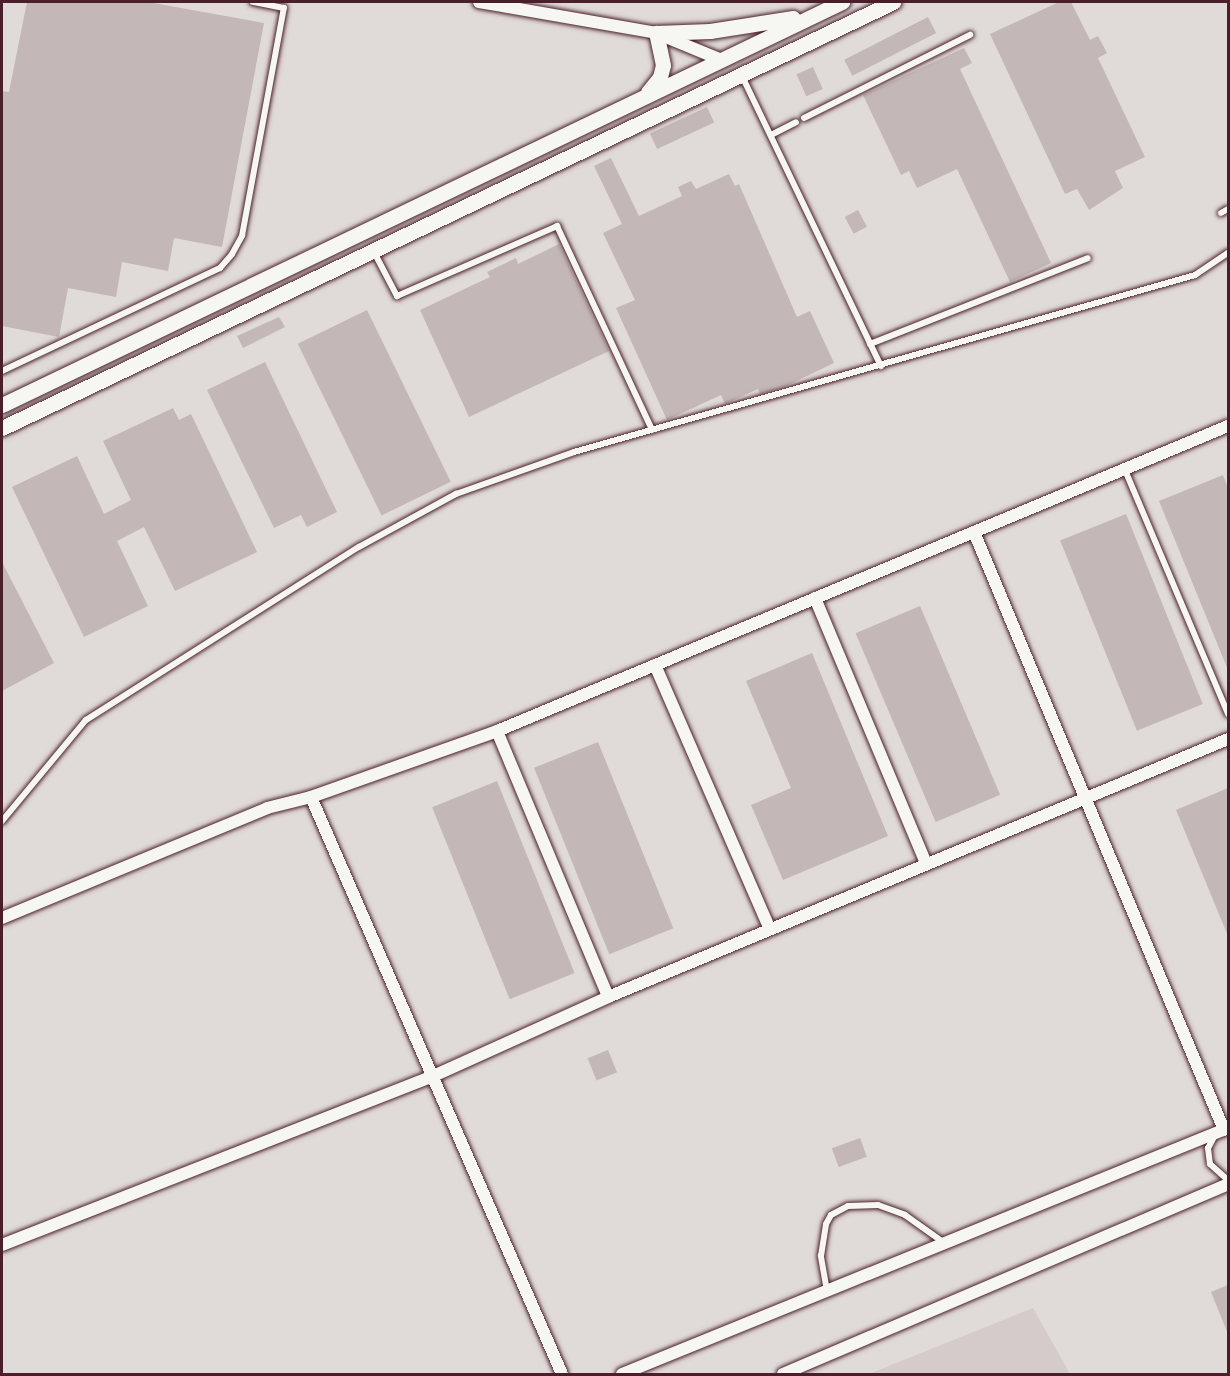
<!DOCTYPE html>
<html>
<head>
<meta charset="utf-8">
<style>
  body { margin:0 }
  #map { position:relative; width:1230px; height:1376px; overflow:hidden; background:#ece9e6; font-family:"Balsamiq Sans",sans-serif }
  div>[style] { position:absolute }
  .built>* { inset:0; background:#e0dad8; transform-origin:0 0 }
  .green>* { inset:0; background:#d4cbca }
  .building>* { inset:0; background:#c4b7b7; transform-origin:0 0 }
  .roads { filter:drop-shadow(0 0 2px #4a1f2b) drop-shadow(0 0 2px #4a1f2b) }
  .service>* { height:6px; margin:-3px; padding:0 3px; transform-origin:3px; border-radius:3px; background:#f6f6f2 }
  .minor>* { height:12px; margin:-6px; padding:0 6px; transform-origin:6px; border-radius:6px; background:#f6f6f2 }
  .tertiary>* { height:15px; margin:-7.5px; padding:0 7.5px; transform-origin:7.5px; border-radius:7.5px; background:#f6f6f2 }
  span { translate:-50% -50%; white-space:nowrap; text-align:center; line-height:1.15; -webkit-text-stroke:4.5px #f6f6f2; paint-order:stroke }
  .frame { position:absolute; inset:0; border:3px solid #4a1f2b; pointer-events:none }
</style>
</head>
<body>
<div id="map">
  <div class="built">
    <i style="left:2px;top:2px;width:1226px;height:1372px"></i>
  </div>
  <div class="green">
    <i style="clip-path:polygon(1033px 1308px,1070px 1374px,869px 1374px)"></i>
  </div>
  <div class="building">
    <i style="clip-path:polygon(27px 2px,148px 2px,264px 23px,222px 247px,174px 238px,168px 271px,122px 262px,116px 297px,68px 288px,59px 337px,2px 326px,2px 91px,9px 92px)"></i>
    <i style="clip-path:polygon(1059px 2px,1071px 2px,1090px 40px,1098px 36px,1107px 53px,1098px 58px,1145px 157px,1115px 171px,1123px 188px,1089px 210px,1077px 189px,1065px 194px,990px 34px)"></i>
    <i style="left:928px;top:17px;width:18px;height:94px;rotate:63deg"></i>
    <i style="clip-path:polygon(964px 48px,972px 63px,960px 69px,1051px 263px,1010px 282px,957px 169px,917px 188px,909px 171px,901px 175px,863px 95px)"></i>
    <i style="left:813px;top:67px;width:24px;height:18px;rotate:66deg"></i>
    <i style="left:707px;top:107px;width:17px;height:63px;rotate:65deg"></i>
    <i style="clip-path:polygon(611px 158px,639px 216px,682px 196px,678px 187px,691px 181px,696px 189px,729px 174px,735px 186px,739px 184px,797px 317px,810px 311px,834px 363px,786px 386px,760px 394px,758px 389px,725px 404px,721px 395px,667px 420px,616px 308px,635px 300px,603px 233px,622px 224px,594px 166px)"></i>
    <i style="left:858px;top:210px;width:19px;height:15px;rotate:62deg"></i>
    <i style="clip-path:polygon(559px 244px,609px 351px,469px 417px,420px 310px,490px 277px,487px 272px,516px 258px,518px 264px)"></i>
    <i style="left:367px;top:310px;width:191px;height:77px;rotate:64deg"></i>
    <i style="clip-path:polygon(279px 317px,285px 327px,243px 348px,237px 336px)"></i>
    <i style="clip-path:polygon(265px 362px,337px 512px,307px 527px,301px 515px,274px 528px,207px 390px)"></i>
    <i style="clip-path:polygon(173px 408px,179px 420px,191px 414px,257px 552px,175px 591px,144px 527px,117px 541px,148px 606px,84px 637px,12px 487px,77px 456px,104px 514px,131px 500px,103px 441px)"></i>
    <i style="clip-path:polygon(1223px 475px,1228px 488px,1228px 670px,1159px 501px)"></i>
    <i style="left:1126px;top:514px;width:205px;height:71px;rotate:68deg"></i>
    <i style="clip-path:polygon(2px 562px,54px 663px,2px 691px)"></i>
    <i style="left:920px;top:606px;width:205px;height:70px;rotate:67deg"></i>
    <i style="clip-path:polygon(812px 653px,888px 836px,783px 880px,751px 805px,791px 788px,746px 681px)"></i>
    <i style="left:598px;top:742px;width:201px;height:69px;rotate:68deg"></i>
    <i style="left:497px;top:781px;width:207px;height:70px;rotate:68deg"></i>
    <i style="clip-path:polygon(1228px 788px,1228px 936px,1176px 810px)"></i>
    <i style="left:608px;top:1050px;width:24px;height:22px;rotate:68deg"></i>
    <i style="left:860px;top:1138px;width:20px;height:30px;rotate:70deg"></i>
    <i style="clip-path:polygon(1228px 1285px,1228px 1334px,1211px 1292px)"></i>
  </div>
  <div class="roads">
    <div class="service">
      <i style="left:741px;top:74px;width:324px;rotate:64.4deg"></i>
      <i style="left:804px;top:118px;width:186px;rotate:-26.6deg"></i>
      <i style="left:771px;top:135px;width:28px;rotate:-27deg"></i>
      <i style="left:1221px;top:213px;width:8px;rotate:-30deg"></i>
      <i style="left:374px;top:252px;width:50px;rotate:62.4deg"></i>
      <i style="left:397px;top:296px;width:175px;rotate:-23.6deg"></i>
      <i style="left:557px;top:226px;width:225px;rotate:65deg"></i>
      <i style="left:870px;top:344px;width:234px;rotate:-21.5deg"></i>
      <i style="left:2px;top:371px;width:241px;rotate:-25.3deg"></i>
      <i style="left:220px;top:268px;width:18px;rotate:-49deg"></i>
      <i style="left:232px;top:254px;width:21px;rotate:-61deg"></i>
      <i style="left:242px;top:236px;width:232px;rotate:-79.6deg"></i>
      <i style="left:284px;top:8px;width:32px;rotate:-169deg"></i>
      <i style="left:1125px;top:470px;width:265px;rotate:67.1deg"></i>
      <i style="left:2px;top:821px;width:131px;rotate:-50.3deg"></i>
      <i style="left:86px;top:720px;width:323px;rotate:-32.4deg"></i>
      <i style="left:359px;top:547px;width:111px;rotate:-28.7deg"></i>
      <i style="left:456px;top:494px;width:125px;rotate:-19.6deg"></i>
      <i style="left:574px;top:452px;width:646px;rotate:-15.91deg"></i>
      <i style="left:1195px;top:275px;width:40px;rotate:-34deg"></i>
      <i style="left:1215px;top:1135px;width:15px;rotate:118deg"></i>
      <i style="left:1208px;top:1148px;width:16px;rotate:83deg"></i>
      <i style="left:1210px;top:1164px;width:24px;rotate:42deg"></i>
      <i style="left:827px;top:1291px;width:36px;rotate:-100deg"></i>
      <i style="left:821px;top:1256px;width:32px;rotate:-81deg"></i>
      <i style="left:826px;top:1224px;width:10px;rotate:-61deg"></i>
      <i style="left:831px;top:1215px;width:19px;rotate:-28deg"></i>
      <i style="left:848px;top:1206px;width:30px;rotate:-2deg"></i>
      <i style="left:878px;top:1205px;width:29px;rotate:20deg"></i>
      <i style="left:905px;top:1215px;width:47px;rotate:35.4deg"></i>
    </div>
    <div class="minor">
      <i style="left:479px;top:2px;width:180px;rotate:9.9deg"></i>
      <i style="left:656px;top:33px;width:68px;rotate:22.4deg"></i>
      <i style="left:974px;top:532px;width:648px;rotate:67.31deg"></i>
      <i style="left:815px;top:598px;width:287px;rotate:67.3deg"></i>
      <i style="left:655px;top:665px;width:288px;rotate:66.5deg"></i>
      <i style="left:497px;top:731px;width:288px;rotate:67.3deg"></i>
      <i style="left:311px;top:797px;width:629px;rotate:66.49deg"></i>
      <i style="left:2px;top:918px;width:287px;rotate:-22.5deg"></i>
      <i style="left:267px;top:808px;width:45px;rotate:-14deg"></i>
      <i style="left:311px;top:797px;width:197px;rotate:-19.5deg"></i>
      <i style="left:497px;top:731px;width:792px;rotate:-22.65deg"></i>
      <i style="left:2px;top:1245px;width:461px;rotate:-21.4deg"></i>
      <i style="left:431px;top:1077px;width:194px;rotate:-24.3deg"></i>
      <i style="left:608px;top:997px;width:672px;rotate:-22.59deg"></i>
      <i style="left:622px;top:1374px;width:654px;rotate:-22.09deg"></i>
      <i style="left:783px;top:1374px;width:484px;rotate:-23.1deg"></i>
    </div>
    <div class="tertiary">
      <i style="left:648px;top:92px;width:19px;rotate:-51deg"></i>
      <i style="left:660px;top:77px;width:12px;rotate:-76deg"></i>
      <i style="left:663px;top:65px;width:33px;rotate:-102deg"></i>
      <i style="left:656px;top:33px;width:54px;rotate:-2.1deg"></i>
      <i style="left:710px;top:31px;width:84px;rotate:-8.9deg"></i>
      <i style="left:2px;top:405px;width:932px;rotate:-25.63deg"></i>
      <i style="left:2px;top:428px;width:988px;rotate:-25.55deg"></i>
    </div>
  </div>
  <div class="frame"></div>
</div>
</body>
</html>
